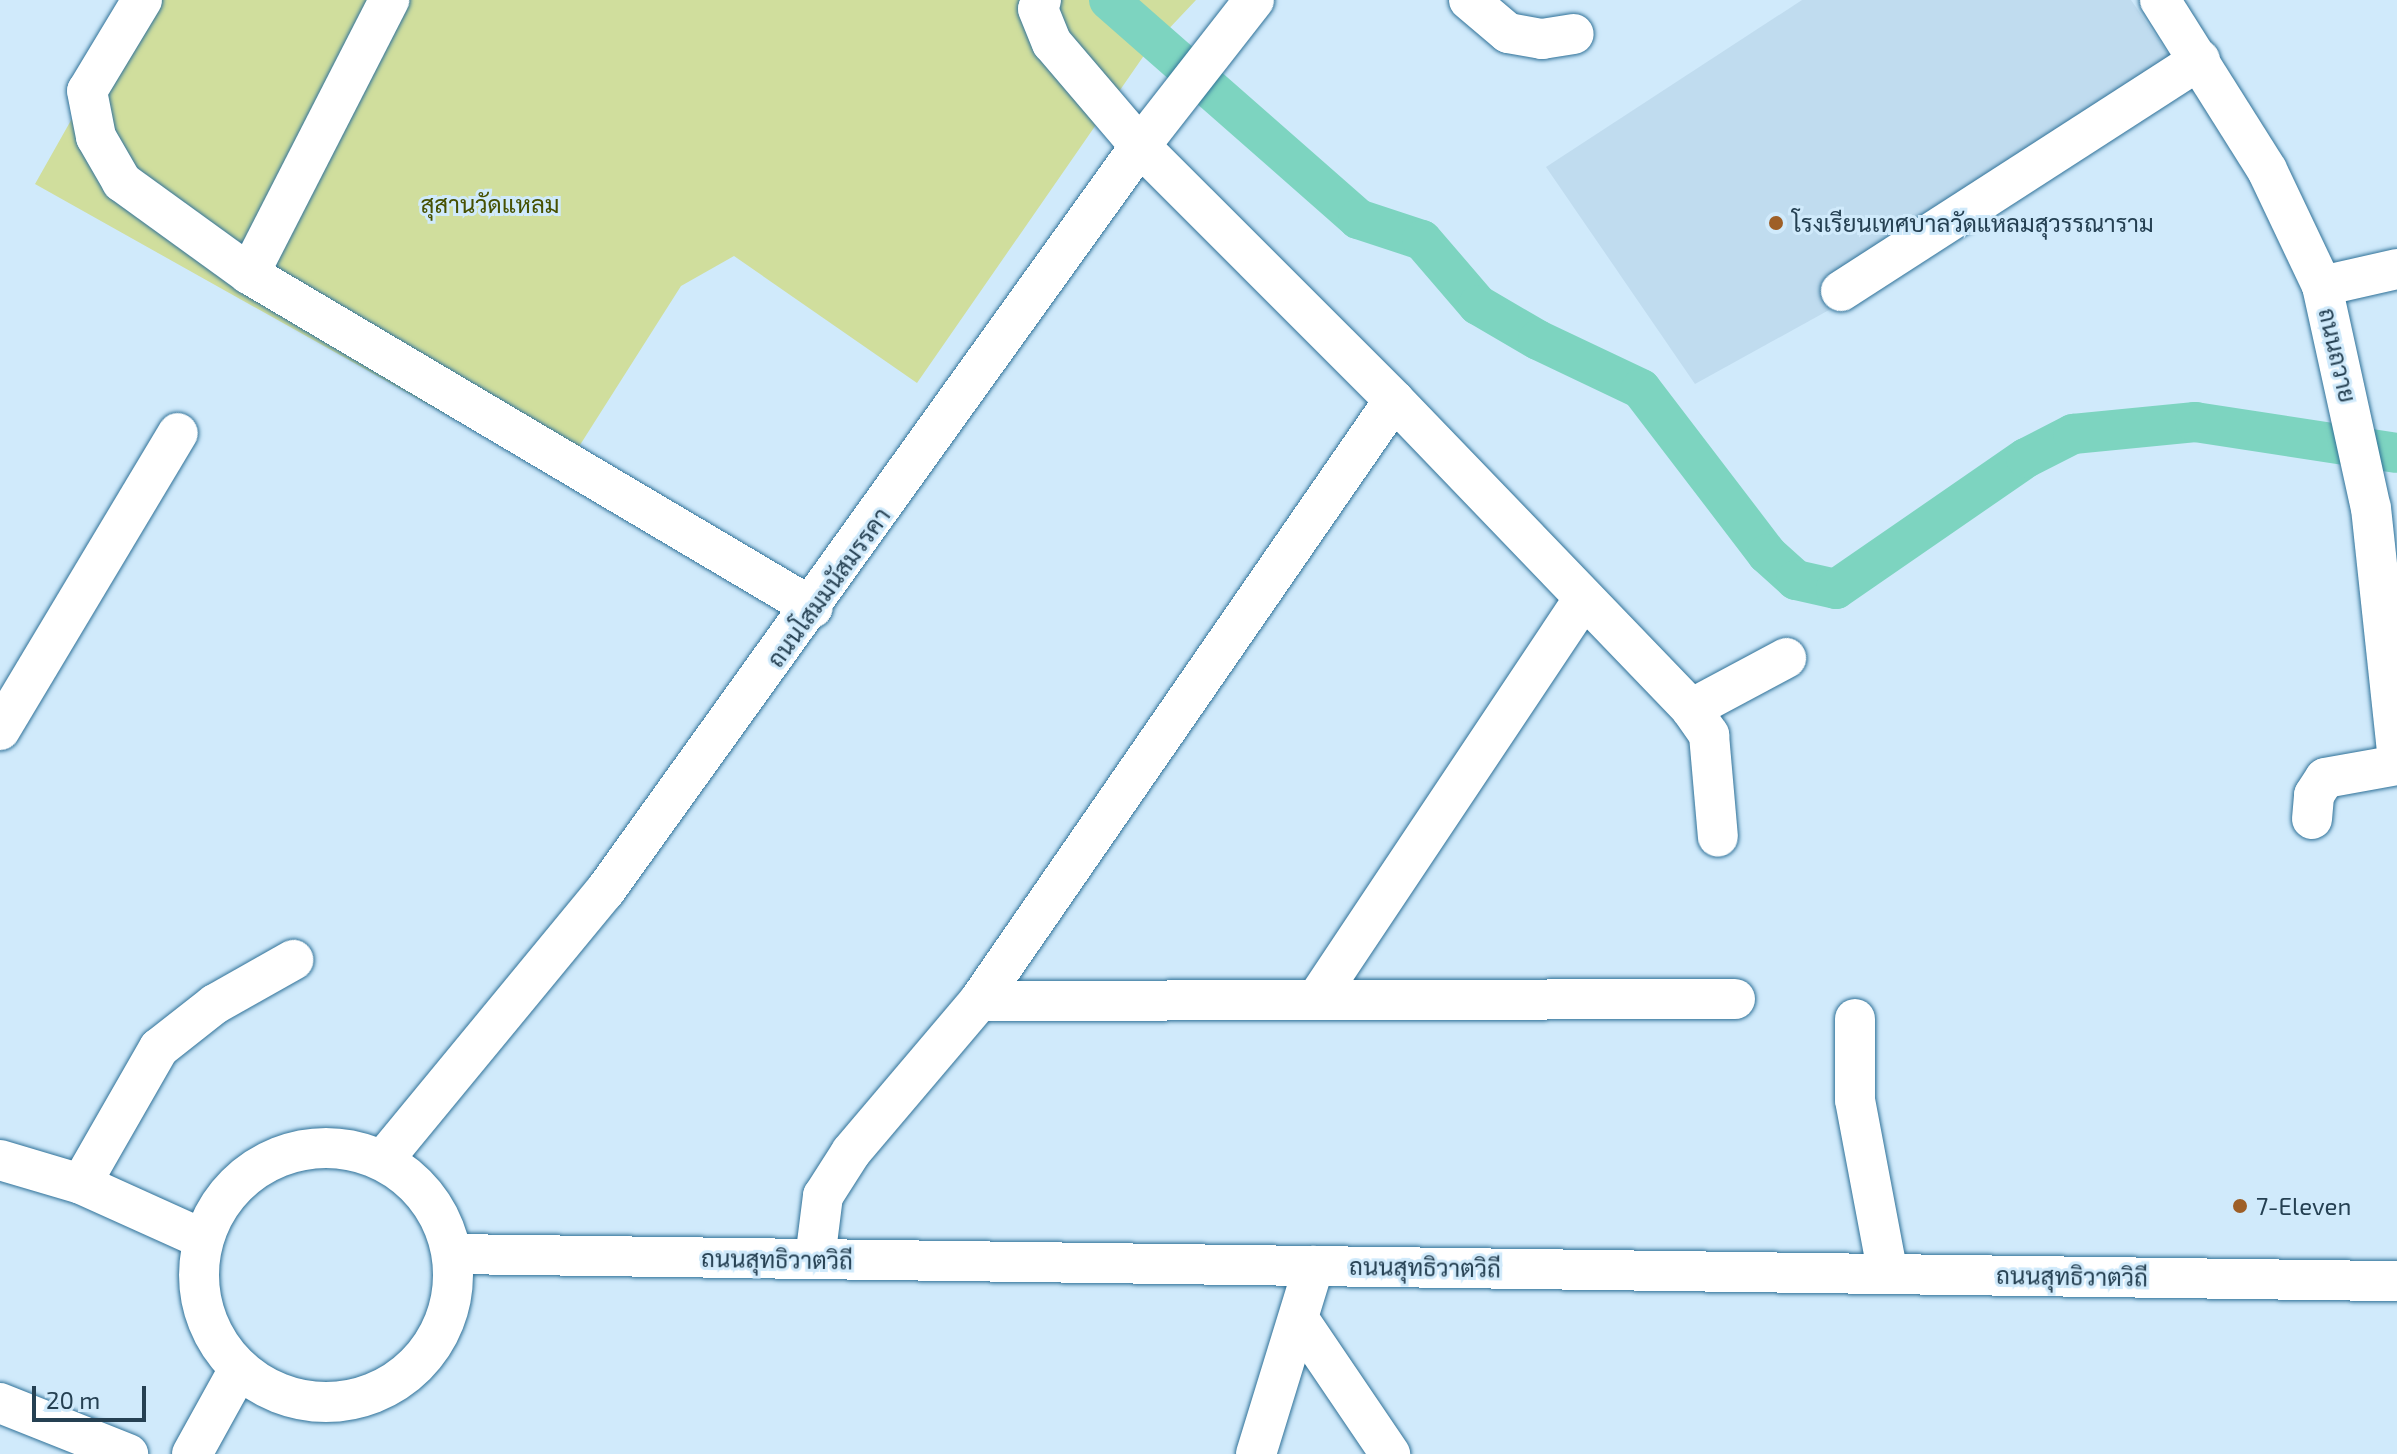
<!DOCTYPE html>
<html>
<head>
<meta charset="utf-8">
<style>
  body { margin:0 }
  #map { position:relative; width:2397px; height:1454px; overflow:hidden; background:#d0eafb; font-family:"Exo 2",Sarabun,sans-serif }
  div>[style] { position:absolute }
  .built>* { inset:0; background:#c0dcef }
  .green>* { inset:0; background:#d0de9d }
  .canal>* { height:40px; margin:-20px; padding:0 20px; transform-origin:20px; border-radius:20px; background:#7dd4c0 }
  .roads { filter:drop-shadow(0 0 2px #2f7198) drop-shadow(0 0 2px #2f7198) }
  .minor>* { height:40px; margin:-20px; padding:0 20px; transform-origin:20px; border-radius:20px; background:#fff }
  .minor>.ring { margin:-20px; padding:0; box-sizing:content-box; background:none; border:40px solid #fff; border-radius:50% }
  .dots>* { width:22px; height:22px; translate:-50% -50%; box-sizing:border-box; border:4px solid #d0eafb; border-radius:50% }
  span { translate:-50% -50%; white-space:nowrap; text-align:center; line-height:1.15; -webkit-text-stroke:6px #d0eafb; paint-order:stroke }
  .park-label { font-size:24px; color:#465001 }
  .poi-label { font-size:24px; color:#254052 }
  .left { translate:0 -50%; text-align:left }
  .street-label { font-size:24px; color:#254052 }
  .scale { position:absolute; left:32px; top:1386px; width:114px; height:36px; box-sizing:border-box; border:4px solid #254052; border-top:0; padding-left:10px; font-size:24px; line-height:28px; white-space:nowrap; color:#254052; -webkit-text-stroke:6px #d0eafb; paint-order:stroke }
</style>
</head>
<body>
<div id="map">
  <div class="built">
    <i style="clip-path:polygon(1802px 0,2131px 0,2184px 77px,1885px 279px,1695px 384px,1546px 167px)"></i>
  </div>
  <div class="green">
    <i style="clip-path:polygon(139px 0,1196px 0,1145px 54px,917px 383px,734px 256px,681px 286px,559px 478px,35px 184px)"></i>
  </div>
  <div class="canal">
    <i style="left:1109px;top:0;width:332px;rotate:41.3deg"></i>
    <i style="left:1358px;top:219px;width:67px;rotate:18.2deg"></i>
    <i style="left:1422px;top:240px;width:86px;rotate:49.3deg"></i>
    <i style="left:1478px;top:305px;width:69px;rotate:30.3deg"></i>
    <i style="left:1538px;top:340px;width:114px;rotate:25.4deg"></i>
    <i style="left:1641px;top:389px;width:208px;rotate:52.6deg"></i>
    <i style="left:1767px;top:554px;width:39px;rotate:42deg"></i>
    <i style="left:1796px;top:580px;width:41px;rotate:12.7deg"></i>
    <i style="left:1836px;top:589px;width:231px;rotate:-34.6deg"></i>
    <i style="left:2026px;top:458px;width:53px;rotate:-27.1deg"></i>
    <i style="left:2073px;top:434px;width:123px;rotate:-5.6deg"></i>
    <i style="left:2195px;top:422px;width:204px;rotate:8.7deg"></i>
  </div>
  <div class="roads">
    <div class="minor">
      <i style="left:142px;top:0;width:106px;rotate:121.1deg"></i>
      <i style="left:87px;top:91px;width:47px;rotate:78.9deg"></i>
      <i style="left:96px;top:137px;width:52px;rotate:60deg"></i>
      <i style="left:122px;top:182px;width:157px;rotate:35.9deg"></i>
      <i style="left:249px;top:274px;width:655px;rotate:30.63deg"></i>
      <i style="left:1041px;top:0;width:9px;rotate:108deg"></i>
      <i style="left:1038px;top:9px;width:37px;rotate:68deg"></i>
      <i style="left:1052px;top:43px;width:135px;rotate:49.5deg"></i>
      <i style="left:1140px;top:146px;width:359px;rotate:45deg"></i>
      <i style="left:1394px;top:400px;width:429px;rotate:46.1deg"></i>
      <i style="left:1691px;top:709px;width:32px;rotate:55deg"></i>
      <i style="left:1709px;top:735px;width:102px;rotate:85deg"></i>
      <i style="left:1469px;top:0;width:51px;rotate:40.2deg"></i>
      <i style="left:1508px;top:33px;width:35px;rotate:10deg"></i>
      <i style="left:1542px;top:39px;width:32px;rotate:-9deg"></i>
      <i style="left:2160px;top:0;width:201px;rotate:57.8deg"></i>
      <i style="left:2267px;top:170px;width:128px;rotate:64.6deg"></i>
      <i style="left:2322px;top:286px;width:227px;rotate:77.6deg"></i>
      <i style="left:2371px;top:508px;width:244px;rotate:83.9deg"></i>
      <i style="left:249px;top:274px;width:308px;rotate:-62.9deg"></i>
      <i style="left:2322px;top:286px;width:77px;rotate:-12.8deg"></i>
      <i style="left:1841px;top:291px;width:427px;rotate:-32.8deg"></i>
      <i style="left:1691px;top:709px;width:108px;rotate:-28.2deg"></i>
      <i style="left:0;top:730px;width:346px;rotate:-59.1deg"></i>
      <i style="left:2312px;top:819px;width:24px;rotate:-85deg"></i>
      <i style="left:2314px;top:795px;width:20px;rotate:-57deg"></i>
      <i style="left:2325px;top:778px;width:73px;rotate:-10.2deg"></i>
      <i style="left:1316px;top:1000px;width:483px;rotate:-56.3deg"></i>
      <i style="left:979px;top:1001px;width:756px;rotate:-0.15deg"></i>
      <i style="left:1855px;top:1019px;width:81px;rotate:90deg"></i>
      <i style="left:1855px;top:1100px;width:177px;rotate:79.3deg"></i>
      <i class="ring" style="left:199px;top:1148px;width:214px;height:214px"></i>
      <i style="left:0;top:1160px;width:84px;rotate:16.5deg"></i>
      <i style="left:81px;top:1184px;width:134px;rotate:24.3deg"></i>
      <i style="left:383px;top:1160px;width:349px;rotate:-50.5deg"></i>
      <i style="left:605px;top:891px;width:917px;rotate:-54.32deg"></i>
      <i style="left:1140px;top:146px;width:185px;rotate:-52deg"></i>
      <i style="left:81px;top:1184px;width:157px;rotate:-60.2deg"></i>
      <i style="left:159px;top:1048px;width:71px;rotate:-38.2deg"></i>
      <i style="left:215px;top:1004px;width:90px;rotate:-29.4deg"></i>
      <i style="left:452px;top:1254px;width:1945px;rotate:0.8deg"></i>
      <i style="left:815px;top:1259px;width:64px;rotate:-82.8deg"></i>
      <i style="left:823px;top:1196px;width:52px;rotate:-57.5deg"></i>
      <i style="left:851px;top:1152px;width:198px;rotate:-49.7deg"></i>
      <i style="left:979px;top:1001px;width:730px;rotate:-55.37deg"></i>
      <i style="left:1300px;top:1321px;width:161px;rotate:55.9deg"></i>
      <i style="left:0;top:1403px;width:138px;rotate:21.7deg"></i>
      <i style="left:192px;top:1454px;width:97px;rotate:-61.1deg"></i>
      <i style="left:1256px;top:1454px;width:197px;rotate:-72.9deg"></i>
    </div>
  </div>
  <div class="dots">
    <i style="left:1776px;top:223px;background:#9e5f27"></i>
    <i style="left:2240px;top:1206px;background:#9e5f27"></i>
  </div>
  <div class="park-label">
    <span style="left:490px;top:204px">สุสานวัดแหลม</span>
  </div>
  <div class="poi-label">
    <span class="left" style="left:1792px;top:223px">โรงเรียนเทศบาลวัดแหลมสุวรรณาราม</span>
    <span class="left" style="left:2256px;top:1206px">7-Eleven</span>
  </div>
  <div class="street-label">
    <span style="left:2338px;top:355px;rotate:77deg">ถนนถวาย</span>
    <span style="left:828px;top:587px;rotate:-54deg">ถนนโสมมนัสมรรคา</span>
    <span style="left:777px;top:1259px;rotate:1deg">ถนนสุทธิวาตวิถี</span>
    <span style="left:1425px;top:1267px;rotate:1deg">ถนนสุทธิวาตวิถี</span>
    <span style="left:2072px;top:1276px;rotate:1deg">ถนนสุทธิวาตวิถี</span>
  </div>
  <div class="scale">20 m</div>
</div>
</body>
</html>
